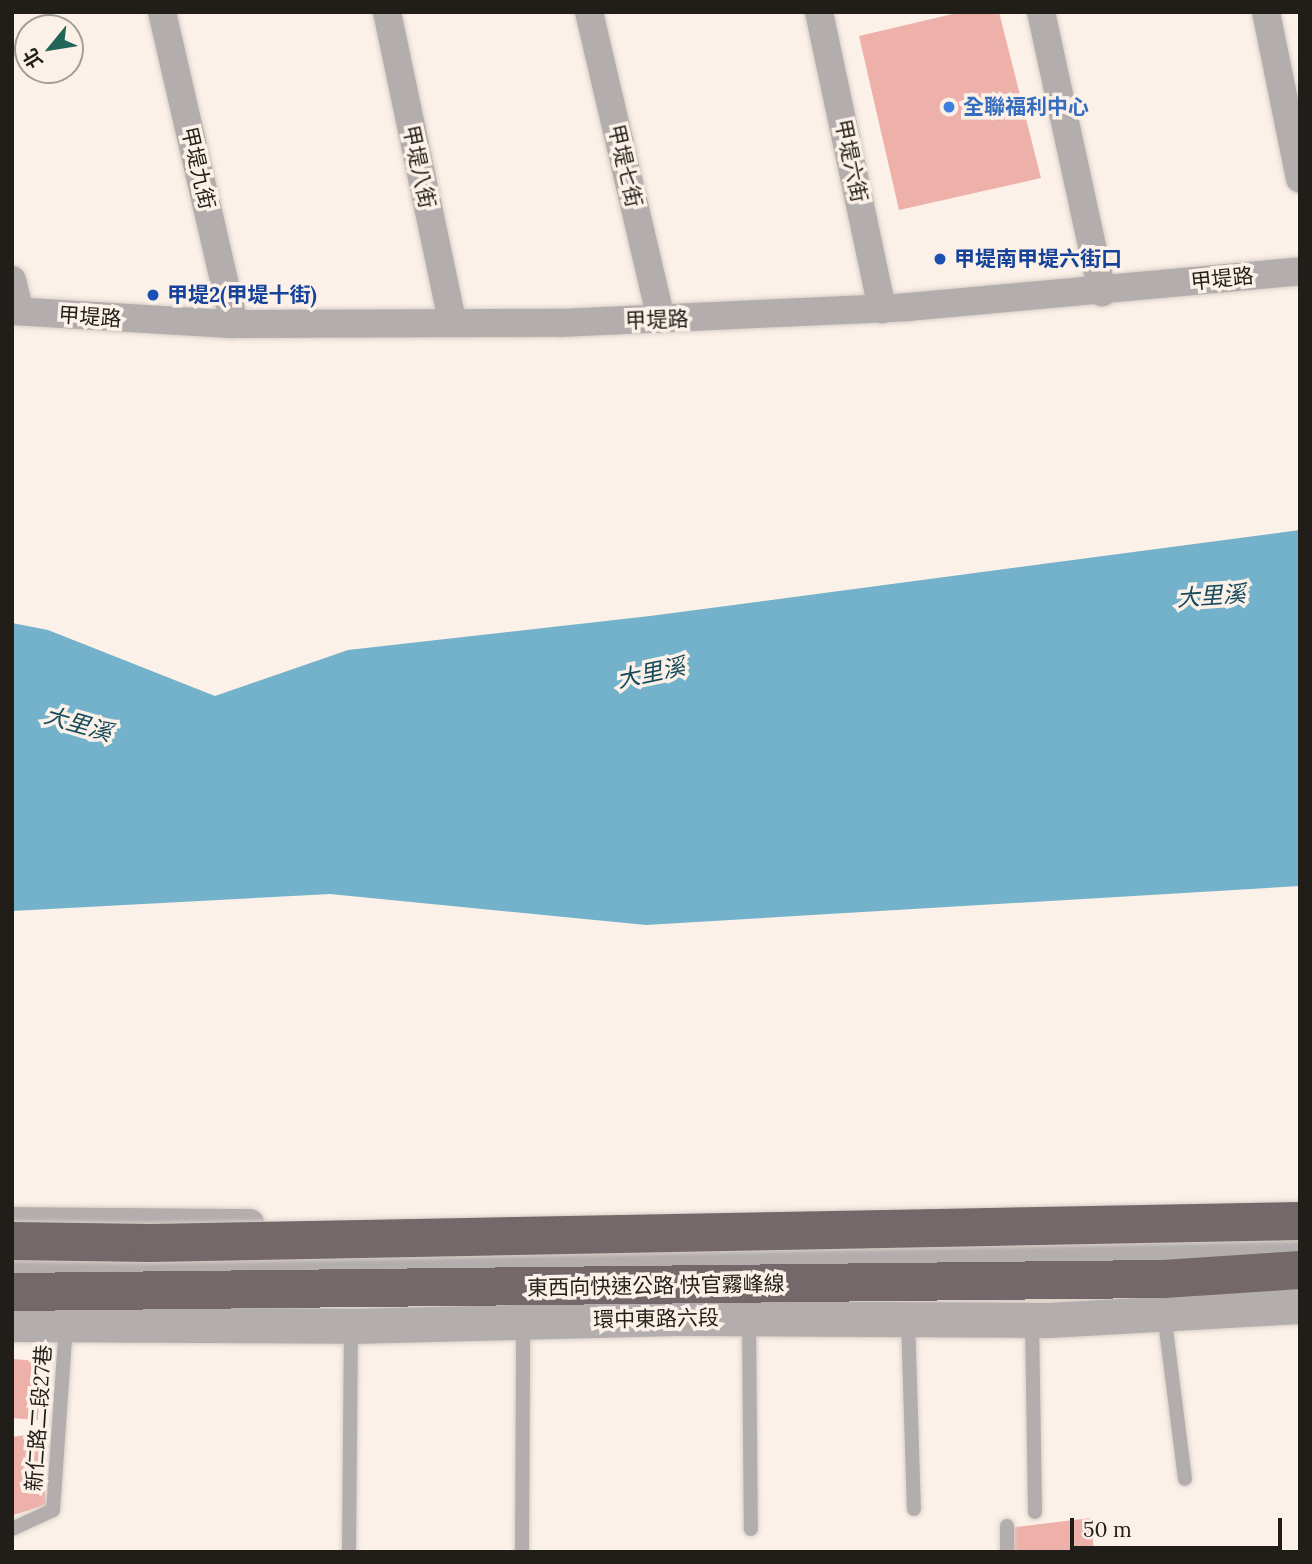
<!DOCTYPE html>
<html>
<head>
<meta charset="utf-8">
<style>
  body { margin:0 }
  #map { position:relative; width:1312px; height:1564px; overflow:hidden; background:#fbf1e8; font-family:Lora,"Noto Sans TC",serif }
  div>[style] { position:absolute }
  .water>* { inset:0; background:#73b2ca }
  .building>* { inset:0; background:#eeb1aa; transform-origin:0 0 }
  .roads { filter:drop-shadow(0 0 2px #d8cfc7) drop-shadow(0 0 2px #d8cfc7) }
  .service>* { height:14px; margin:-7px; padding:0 7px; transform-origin:7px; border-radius:7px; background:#b3adad }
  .minor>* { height:28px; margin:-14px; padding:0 14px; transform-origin:14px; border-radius:14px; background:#b3adad }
  .tertiary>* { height:35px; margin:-17.5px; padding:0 17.5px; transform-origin:17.5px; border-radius:17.5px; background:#b3adad }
  .trunk>* { height:38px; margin:-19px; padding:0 19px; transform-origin:19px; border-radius:19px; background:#74686a }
  .bridges { filter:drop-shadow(0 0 2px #d8cfc7) drop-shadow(0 0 2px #d8cfc7) }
  .trunk-bridge>* { height:38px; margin:-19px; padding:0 19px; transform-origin:19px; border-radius:19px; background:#74686a }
  .dots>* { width:19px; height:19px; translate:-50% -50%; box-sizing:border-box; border:4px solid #fbf1e8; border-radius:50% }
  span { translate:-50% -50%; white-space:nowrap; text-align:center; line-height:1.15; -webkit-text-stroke:7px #fbf1e8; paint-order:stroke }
  .shop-label { font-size:21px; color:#366cbe; font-weight:700 }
  .left { translate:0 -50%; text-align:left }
  .street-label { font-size:21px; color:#211e1a }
  .transit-label { font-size:21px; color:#164399; font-weight:700 }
  .water-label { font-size:23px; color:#144a5b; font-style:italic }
  .frame { position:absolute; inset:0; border:14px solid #211e1a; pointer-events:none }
  .north { position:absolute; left:14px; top:14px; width:70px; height:70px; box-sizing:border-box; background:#fbf1e8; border:2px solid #a49d96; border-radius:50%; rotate:240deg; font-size:19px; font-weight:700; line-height:28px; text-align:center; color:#211e1a }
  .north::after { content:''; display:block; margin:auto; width:24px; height:32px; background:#216557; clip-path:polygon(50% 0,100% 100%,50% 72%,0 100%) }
  .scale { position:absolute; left:1070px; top:1518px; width:212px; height:32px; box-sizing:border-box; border:4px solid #211e1a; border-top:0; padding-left:9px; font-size:21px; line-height:24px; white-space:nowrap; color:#211e1a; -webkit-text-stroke:5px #fbf1e8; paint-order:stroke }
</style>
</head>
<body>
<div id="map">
  <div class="water">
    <i style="clip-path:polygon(1300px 530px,1300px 886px,646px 925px,330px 894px,12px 911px,12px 623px,48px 630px,215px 696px,348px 650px,650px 616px)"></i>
  </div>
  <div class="building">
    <i style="clip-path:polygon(961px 12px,999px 12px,1041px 178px,899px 210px,859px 36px)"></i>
    <i style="left:12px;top:1359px;width:30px;height:59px;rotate:4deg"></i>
    <i style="clip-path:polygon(42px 1433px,46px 1505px,14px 1515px,12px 1437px)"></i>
    <i style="clip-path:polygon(1091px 1518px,1094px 1552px,1011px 1552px,1007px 1528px)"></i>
  </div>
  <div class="roads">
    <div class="service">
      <i style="left:1164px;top:1313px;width:167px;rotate:82.8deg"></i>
      <i style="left:749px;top:1319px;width:210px;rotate:89.5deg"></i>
      <i style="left:908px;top:1320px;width:189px;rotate:88.2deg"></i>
      <i style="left:1032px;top:1321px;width:191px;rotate:89.1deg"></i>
      <i style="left:1007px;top:1526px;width:26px;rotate:90deg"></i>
      <i style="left:12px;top:1529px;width:45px;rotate:-24.9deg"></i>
      <i style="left:53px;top:1510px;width:185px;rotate:-86deg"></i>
      <i style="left:522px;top:1550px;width:228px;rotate:-89.7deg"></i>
      <i style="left:349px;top:1552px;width:226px;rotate:-89.5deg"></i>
    </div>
    <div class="minor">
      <i style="left:162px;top:12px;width:320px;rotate:77deg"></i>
      <i style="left:387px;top:12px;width:316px;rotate:78.1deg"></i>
      <i style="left:589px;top:12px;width:315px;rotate:76.8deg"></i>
      <i style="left:819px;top:12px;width:304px;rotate:78deg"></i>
      <i style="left:1041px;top:12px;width:287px;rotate:77.7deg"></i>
      <i style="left:1266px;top:12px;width:170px;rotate:78.5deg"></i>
      <i style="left:12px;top:280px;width:32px;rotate:76deg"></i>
      <i style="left:12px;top:311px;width:222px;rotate:3.4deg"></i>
      <i style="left:234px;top:324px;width:326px;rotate:-0.2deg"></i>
      <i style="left:560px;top:323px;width:348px;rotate:-2.6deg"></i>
      <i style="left:908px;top:307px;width:394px;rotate:-5.2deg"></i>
      <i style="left:12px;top:1221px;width:238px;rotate:0.5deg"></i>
    </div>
    <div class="tertiary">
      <i style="left:12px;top:1268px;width:606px;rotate:-0.47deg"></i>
      <i style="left:618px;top:1263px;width:682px;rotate:-1.26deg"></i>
      <i style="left:12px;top:1324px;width:339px;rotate:0.3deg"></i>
      <i style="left:351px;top:1326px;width:337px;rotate:-1.4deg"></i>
      <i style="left:688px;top:1318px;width:360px;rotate:0.3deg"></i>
      <i style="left:1048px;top:1320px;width:252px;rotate:-3.2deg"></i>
    </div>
    <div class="trunk">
      <i style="left:12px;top:1292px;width:1152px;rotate:-0.65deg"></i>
      <i style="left:1164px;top:1279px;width:136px;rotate:-3.8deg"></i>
    </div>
  </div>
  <div class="bridges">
    <div class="trunk-bridge">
      <i style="left:12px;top:1241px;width:139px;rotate:0.8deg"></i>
      <i style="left:151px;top:1243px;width:1149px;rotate:-1.1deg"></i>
    </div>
  </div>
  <div class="dots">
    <i style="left:949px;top:107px;background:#3f7fe0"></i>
    <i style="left:940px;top:259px;background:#1a4fb4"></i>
    <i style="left:153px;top:295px;background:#1a4fb4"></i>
  </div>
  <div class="shop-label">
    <span class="left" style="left:963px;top:107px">全聯福利中心</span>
  </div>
  <div class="street-label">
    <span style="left:851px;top:161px;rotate:78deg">甲堤六街</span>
    <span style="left:625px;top:166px;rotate:77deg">甲堤七街</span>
    <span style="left:419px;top:167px;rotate:78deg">甲堤八街</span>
    <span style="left:198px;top:168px;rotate:77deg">甲堤九街</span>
    <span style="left:1222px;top:279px;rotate:-6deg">甲堤路</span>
    <span style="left:90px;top:317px;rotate:4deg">甲堤路</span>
    <span style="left:657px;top:320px;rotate:-2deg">甲堤路</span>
    <span style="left:656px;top:1286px;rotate:-1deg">東西向快速公路 快官霧峰線</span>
    <span style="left:656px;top:1319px;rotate:-1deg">環中東路六段</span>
    <span style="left:39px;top:1418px;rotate:-86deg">新仁路二段27巷</span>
  </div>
  <div class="transit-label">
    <span class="left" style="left:954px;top:259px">甲堤南甲堤六街口</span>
    <span class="left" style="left:167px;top:295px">甲堤2(甲堤十街)</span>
  </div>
  <div class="water-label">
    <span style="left:1211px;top:596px;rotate:-4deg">大里溪</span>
    <span style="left:651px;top:673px;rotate:-12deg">大里溪</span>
    <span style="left:78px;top:724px;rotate:16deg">大里溪</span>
  </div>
  <div class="frame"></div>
  <div class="north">北</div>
  <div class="scale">50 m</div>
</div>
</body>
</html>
